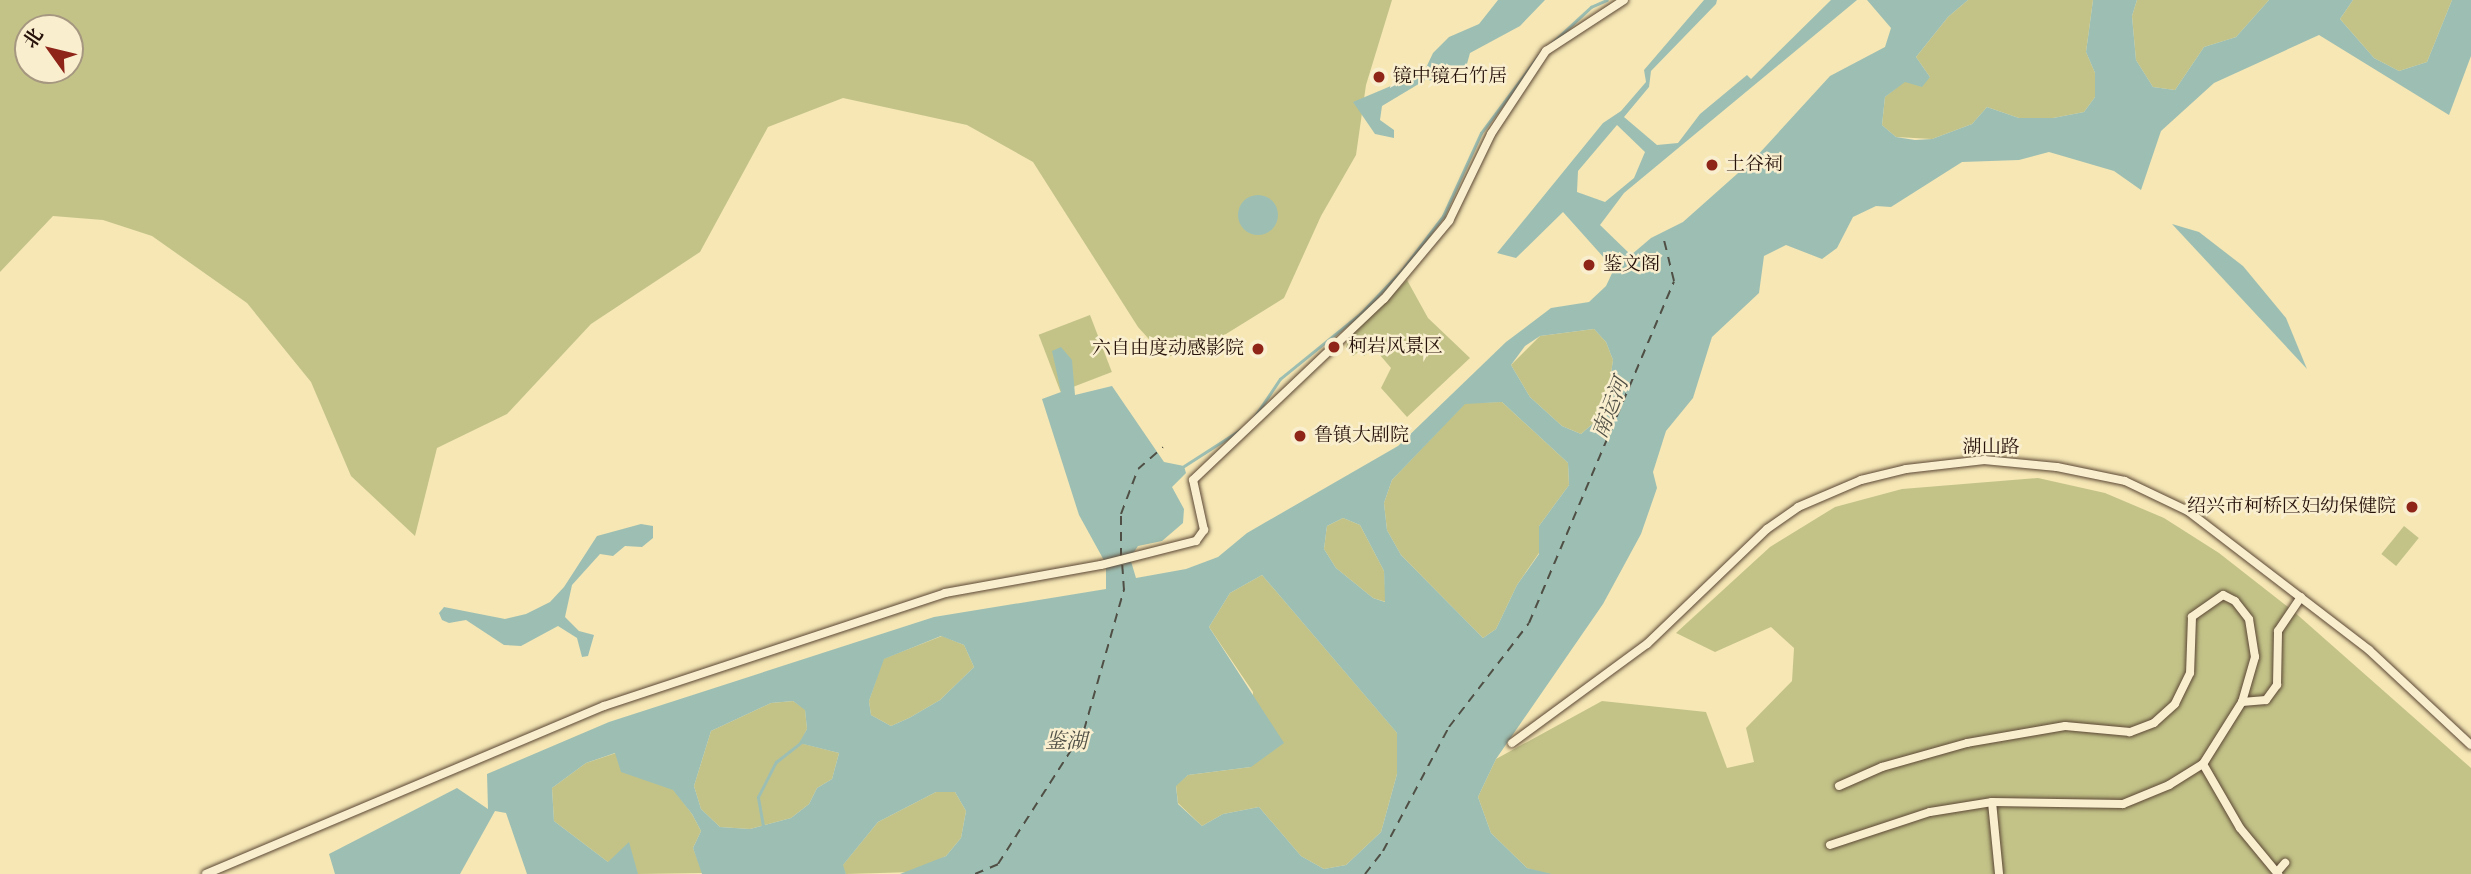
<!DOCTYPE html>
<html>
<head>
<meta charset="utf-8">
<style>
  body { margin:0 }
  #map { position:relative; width:2471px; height:874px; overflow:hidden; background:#f6e7b5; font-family:"IM FELL French Canon","Noto Serif SC",serif }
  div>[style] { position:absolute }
  .green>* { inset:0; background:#c3c388; transform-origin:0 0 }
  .water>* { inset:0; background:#9dbfb3 }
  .round { border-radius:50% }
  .stream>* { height:2.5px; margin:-1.25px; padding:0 1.25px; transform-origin:1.25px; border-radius:1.25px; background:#9dbfb3 }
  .ferry>* { height:2px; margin-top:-1px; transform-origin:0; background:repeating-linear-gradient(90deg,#504f45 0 9px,transparent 0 16px) }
  .roads { filter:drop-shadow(0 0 2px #5b4735) drop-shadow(0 0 2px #5b4735) }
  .minor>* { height:8px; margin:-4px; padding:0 4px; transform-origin:4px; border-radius:4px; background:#f9efcf }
  .dots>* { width:19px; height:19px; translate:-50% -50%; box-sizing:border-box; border:4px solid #f9efcf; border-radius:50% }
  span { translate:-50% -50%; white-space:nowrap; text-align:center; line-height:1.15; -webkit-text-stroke:5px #f9efcf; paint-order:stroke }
  .poi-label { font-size:19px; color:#27120a }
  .left { translate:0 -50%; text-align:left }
  .right { translate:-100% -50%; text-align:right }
  .street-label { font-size:19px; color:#27120a }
  .water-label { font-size:21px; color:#504f45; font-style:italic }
  .north { position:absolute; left:14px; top:14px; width:70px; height:70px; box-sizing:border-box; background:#f9efcf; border:2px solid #a59780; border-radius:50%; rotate:304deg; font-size:19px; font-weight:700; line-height:28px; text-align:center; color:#27120a }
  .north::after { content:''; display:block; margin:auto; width:24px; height:32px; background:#8f2418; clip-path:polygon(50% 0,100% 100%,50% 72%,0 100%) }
</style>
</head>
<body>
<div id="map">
  <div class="green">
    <i style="clip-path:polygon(evenodd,0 0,1392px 0,1366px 85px,1356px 155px,1321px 216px,1284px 298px,1226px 334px,1166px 358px,1138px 327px,1033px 162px,967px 125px,843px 98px,768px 127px,700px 252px,591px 324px,507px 414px,437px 448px,415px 536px,351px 476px,311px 382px,247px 303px,152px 236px,103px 220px,53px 216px,0 272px,0 0,28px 28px,70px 28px,70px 70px,28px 70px,28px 28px)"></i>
    <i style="clip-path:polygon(1968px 0,2093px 0,2086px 52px,2095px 73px,2095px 97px,2084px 112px,2053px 118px,2019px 118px,1987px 107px,1972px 124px,1932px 139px,1896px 137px,1882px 125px,1885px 97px,1905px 81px,1930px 77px,1916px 57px,1948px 17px)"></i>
    <i style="clip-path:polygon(2137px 0,2269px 0,2236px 37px,2204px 47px,2175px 90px,2153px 87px,2136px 60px,2132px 16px)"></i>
    <i style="clip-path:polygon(2353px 0,2452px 0,2427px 62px,2399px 71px,2374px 58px,2340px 19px)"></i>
    <i style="clip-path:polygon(1407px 280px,1428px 318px,1470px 358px,1407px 417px,1381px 388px,1391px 368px,1374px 348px,1364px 356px,1360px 351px,1353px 356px,1346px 348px,1348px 338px)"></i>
    <i style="left:1090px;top:315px;width:61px;height:55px;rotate:69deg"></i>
    <i style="clip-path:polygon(1594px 329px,1606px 342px,1613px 360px,1608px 394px,1597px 420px,1581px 434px,1562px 426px,1530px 397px,1511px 365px,1540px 336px)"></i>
    <i style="clip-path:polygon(1502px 402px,1568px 463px,1569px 485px,1539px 526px,1539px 553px,1517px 585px,1496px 629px,1483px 638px,1401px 555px,1387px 530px,1384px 503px,1392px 480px,1465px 403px)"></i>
    <i style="clip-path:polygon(2038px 478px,2105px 493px,2164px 518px,2219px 553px,2292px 610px,2471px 768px,2471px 874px,1546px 874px,1527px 868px,1491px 833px,1478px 797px,1496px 759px,1602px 701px,1706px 712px,1727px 768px,1754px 762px,1746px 728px,1792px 681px,1794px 648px,1771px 627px,1715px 652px,1676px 633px,1770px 547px,1835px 507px,1902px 489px)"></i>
    <i style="clip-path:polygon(1343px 518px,1360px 525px,1384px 571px,1386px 602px,1373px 598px,1336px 568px,1324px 549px,1327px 526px)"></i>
    <i style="left:2404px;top:526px;width:19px;height:36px;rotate:39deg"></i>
    <i style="clip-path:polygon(1262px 575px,1398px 734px,1397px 774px,1381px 832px,1346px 865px,1324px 869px,1301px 856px,1259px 807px,1223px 814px,1202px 826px,1178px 803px,1176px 785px,1188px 775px,1251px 767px,1253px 692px,1209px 627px,1230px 593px)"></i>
    <i style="clip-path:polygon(942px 636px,964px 645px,974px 667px,940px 700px,909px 718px,891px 726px,871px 715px,869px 701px,883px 659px)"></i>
    <i style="clip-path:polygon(793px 701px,805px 709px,807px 729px,800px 743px,839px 753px,832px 779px,817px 788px,809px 804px,791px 818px,750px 829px,720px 827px,701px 809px,694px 786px,711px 731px,771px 703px)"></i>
    <i style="clip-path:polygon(616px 753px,674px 790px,692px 814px,701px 831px,693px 848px,703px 873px,638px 874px,608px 862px,554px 821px,552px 788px,586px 763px)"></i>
    <i style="clip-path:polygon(936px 792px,955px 792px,966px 811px,961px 838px,946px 856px,914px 872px,846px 874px,842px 866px,878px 822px)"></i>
  </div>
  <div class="water">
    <i style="clip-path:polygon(1498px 0,1545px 0,1520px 26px,1470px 53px,1465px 71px,1448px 65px,1435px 83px,1427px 79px,1382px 106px,1380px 120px,1394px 130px,1394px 138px,1375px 134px,1353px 102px,1424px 72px,1433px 53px,1449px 37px,1479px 24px)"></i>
    <i style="clip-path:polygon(evenodd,1704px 0,1717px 0,1716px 4px,1651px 71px,1649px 87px,1624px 117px,1657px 145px,1678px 143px,1700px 114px,1747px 75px,1751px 79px,1831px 0,1857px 0,1624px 193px,1600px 225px,1631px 255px,1651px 238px,1683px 222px,1755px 158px,1830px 76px,1885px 47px,1891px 28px,1867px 0,1968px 0,1948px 17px,1916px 57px,1930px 77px,1922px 87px,1905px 82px,1885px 97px,1882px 125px,1896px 137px,1915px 140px,1932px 139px,1972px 124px,1987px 107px,2019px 118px,2053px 118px,2084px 112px,2095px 97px,2095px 73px,2086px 52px,2093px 0,2137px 0,2132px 16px,2136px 60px,2153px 87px,2175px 90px,2204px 47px,2236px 37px,2269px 0,2353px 0,2340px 19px,2374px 58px,2399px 71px,2427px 62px,2452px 0,2471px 0,2471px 56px,2449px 115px,2319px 35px,2214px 83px,2161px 131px,2141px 190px,2114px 171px,2049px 152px,2019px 160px,1962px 162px,1891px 207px,1876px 206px,1853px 217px,1837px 248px,1822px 259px,1786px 245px,1764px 256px,1759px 293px,1712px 337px,1693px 398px,1666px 431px,1653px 472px,1657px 488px,1641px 534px,1603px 604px,1496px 759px,1478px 797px,1491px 833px,1527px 868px,1552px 874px,900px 874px,946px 856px,961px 838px,966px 811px,955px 792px,936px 792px,878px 822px,843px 865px,846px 874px,702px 874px,693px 848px,701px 831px,692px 814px,673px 790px,621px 772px,615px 753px,586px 763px,552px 788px,554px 821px,608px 862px,629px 842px,638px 874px,527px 874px,506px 813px,495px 811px,460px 874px,335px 874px,329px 854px,457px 788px,488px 809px,487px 774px,609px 722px,934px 617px,1106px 589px,1106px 564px,1079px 515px,1042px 399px,1061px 392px,1052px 351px,1061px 347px,1072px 360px,1075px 395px,1112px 386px,1164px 462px,1184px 466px,1186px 473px,1172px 487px,1184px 509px,1183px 523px,1162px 541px,1138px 546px,1130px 558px,1136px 578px,1186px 569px,1218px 557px,1247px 533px,1398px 446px,1506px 342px,1551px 308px,1589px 302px,1606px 286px,1614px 269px,1563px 212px,1516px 258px,1497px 253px,1603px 123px,1621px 111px,1646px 82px,1644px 70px,1704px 0,1617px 125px,1645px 152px,1634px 178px,1605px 202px,1577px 192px,1578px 171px,1617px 125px,1704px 0,1594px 329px,1606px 342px,1613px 360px,1608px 394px,1597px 420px,1581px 434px,1562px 426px,1530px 397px,1511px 365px,1525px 346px,1540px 336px,1594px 329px,1704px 0,1502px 402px,1568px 463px,1569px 485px,1539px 526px,1539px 554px,1517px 585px,1496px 629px,1483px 638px,1401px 555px,1387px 530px,1384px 503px,1392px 480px,1465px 404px,1502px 402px,1704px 0,1343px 518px,1360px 525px,1384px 571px,1385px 602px,1373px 598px,1336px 568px,1324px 549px,1327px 526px,1343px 518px,1704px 0,1262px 575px,1397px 733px,1397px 774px,1381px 832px,1346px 865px,1324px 869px,1301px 856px,1259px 807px,1223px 814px,1202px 826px,1178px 804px,1176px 786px,1188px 775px,1251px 767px,1284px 743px,1209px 627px,1230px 593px,1262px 575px,1704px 0,941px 636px,964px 645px,974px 667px,940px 700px,909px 718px,891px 726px,871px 715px,869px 701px,884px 659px,941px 636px,1704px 0,793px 701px,805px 710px,807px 729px,799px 743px,839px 753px,832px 779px,817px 788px,809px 804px,791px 818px,750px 829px,720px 827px,701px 809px,694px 786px,711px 731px,771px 703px,793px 701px)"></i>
    <i class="round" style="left:1238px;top:195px;width:40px;height:40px"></i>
    <i style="clip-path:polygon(2172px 224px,2199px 232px,2243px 266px,2286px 318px,2307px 369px)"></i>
    <i style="clip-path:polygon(641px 524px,653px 526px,653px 538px,642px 547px,625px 546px,613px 556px,600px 554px,572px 585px,565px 617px,579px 631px,594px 635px,588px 656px,582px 657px,577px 638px,558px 626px,521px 646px,504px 645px,466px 620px,449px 623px,442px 620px,439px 613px,444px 607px,505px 619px,526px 614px,550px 602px,564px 587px,597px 536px)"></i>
  </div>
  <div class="stream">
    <i style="left:1552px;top:43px;width:53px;rotate:-42.7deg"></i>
    <i style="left:1591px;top:7px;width:17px;rotate:-24deg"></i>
    <i style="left:1253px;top:419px;width:48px;rotate:-56deg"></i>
    <i style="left:1280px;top:379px;width:103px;rotate:-39.1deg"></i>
    <i style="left:1360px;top:314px;width:61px;rotate:-46.3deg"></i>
    <i style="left:1402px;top:270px;width:68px;rotate:-52.8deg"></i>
    <i style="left:1443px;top:216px;width:91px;rotate:-65.4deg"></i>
    <i style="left:1481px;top:133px;width:97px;rotate:-53.4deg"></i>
    <i style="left:1184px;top:466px;width:67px;rotate:-32.7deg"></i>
    <i style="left:763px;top:826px;width:29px;rotate:-100deg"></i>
    <i style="left:758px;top:797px;width:39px;rotate:-63deg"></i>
    <i style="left:776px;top:762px;width:33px;rotate:-38deg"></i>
  </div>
  <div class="ferry">
    <i style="left:1121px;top:557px;width:43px;rotate:-90deg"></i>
    <i style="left:1121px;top:514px;width:48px;rotate:-69.3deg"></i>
    <i style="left:1138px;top:469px;width:33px;rotate:-41deg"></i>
    <i style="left:975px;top:874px;width:25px;rotate:-23deg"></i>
    <i style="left:998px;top:864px;width:159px;rotate:-57.3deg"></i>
    <i style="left:1084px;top:730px;width:146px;rotate:-74.1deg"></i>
    <i style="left:1124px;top:590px;width:27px;rotate:-94deg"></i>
    <i style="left:1365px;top:874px;width:29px;rotate:-52deg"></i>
    <i style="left:1383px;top:851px;width:140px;rotate:-62deg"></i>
    <i style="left:1449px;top:727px;width:131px;rotate:-52.4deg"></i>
    <i style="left:1529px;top:623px;width:371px;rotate:-67deg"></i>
    <i style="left:1674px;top:281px;width:42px;rotate:-103.7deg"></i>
  </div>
  <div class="roads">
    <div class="minor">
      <i style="left:2242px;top:702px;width:24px;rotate:-5deg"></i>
      <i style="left:2266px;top:700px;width:19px;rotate:-54deg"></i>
      <i style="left:2277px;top:685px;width:54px;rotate:-88.9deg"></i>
      <i style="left:2278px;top:631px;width:41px;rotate:-55.9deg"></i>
      <i style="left:1512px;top:743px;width:167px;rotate:-36.3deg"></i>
      <i style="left:1647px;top:644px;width:166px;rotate:-43.8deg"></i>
      <i style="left:1767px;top:529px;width:38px;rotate:-35deg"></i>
      <i style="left:1798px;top:507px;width:69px;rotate:-23.2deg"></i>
      <i style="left:1861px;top:480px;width:46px;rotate:-13.7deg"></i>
      <i style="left:1906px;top:469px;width:79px;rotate:-6.6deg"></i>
      <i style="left:1984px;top:460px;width:73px;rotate:5.5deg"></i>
      <i style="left:2057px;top:467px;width:69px;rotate:11.6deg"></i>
      <i style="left:2125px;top:481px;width:70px;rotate:25.5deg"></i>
      <i style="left:2188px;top:511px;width:228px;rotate:37.5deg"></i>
      <i style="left:2369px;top:650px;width:139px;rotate:43deg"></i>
      <i style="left:2203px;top:764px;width:74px;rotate:60deg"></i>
      <i style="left:2240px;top:828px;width:60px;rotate:50.4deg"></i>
      <i style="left:1992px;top:802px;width:72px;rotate:84.4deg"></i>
      <i style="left:1830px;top:845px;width:105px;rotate:-18.3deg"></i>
      <i style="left:1930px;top:812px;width:63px;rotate:-9.2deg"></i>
      <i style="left:1992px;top:802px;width:131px;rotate:0.9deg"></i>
      <i style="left:2123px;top:804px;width:50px;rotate:-22.4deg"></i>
      <i style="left:2169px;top:785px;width:40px;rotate:-32deg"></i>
      <i style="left:2203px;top:764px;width:73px;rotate:-57.8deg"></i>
      <i style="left:2242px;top:702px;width:47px;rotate:-73.9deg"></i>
      <i style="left:2255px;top:657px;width:38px;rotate:-99deg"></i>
      <i style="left:2249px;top:619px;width:23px;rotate:-128deg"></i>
      <i style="left:2235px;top:601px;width:13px;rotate:-153deg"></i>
      <i style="left:2223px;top:595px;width:38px;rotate:145deg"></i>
      <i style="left:2192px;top:617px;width:56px;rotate:92deg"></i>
      <i style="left:2190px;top:673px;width:34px;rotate:116deg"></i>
      <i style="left:2175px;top:704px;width:28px;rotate:138deg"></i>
      <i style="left:2154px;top:723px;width:26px;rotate:159deg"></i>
      <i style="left:2130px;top:732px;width:65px;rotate:-174.7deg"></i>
      <i style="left:2065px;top:726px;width:99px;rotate:170.2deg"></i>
      <i style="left:1967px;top:743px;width:88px;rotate:164.2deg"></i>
      <i style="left:1882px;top:767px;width:47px;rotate:156.2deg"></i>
      <i style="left:2278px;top:871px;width:11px;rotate:-49deg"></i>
      <i style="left:206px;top:874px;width:432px;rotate:-22.9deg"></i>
      <i style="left:604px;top:706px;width:359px;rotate:-18.3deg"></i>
      <i style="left:945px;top:593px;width:158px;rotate:-10.2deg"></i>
      <i style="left:1101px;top:565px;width:98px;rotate:-14.2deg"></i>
      <i style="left:1196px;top:541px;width:14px;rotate:-54deg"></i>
      <i style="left:1204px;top:530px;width:51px;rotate:-102.4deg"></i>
      <i style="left:1193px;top:480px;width:263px;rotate:-43.5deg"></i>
      <i style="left:1384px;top:299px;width:102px;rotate:-50.2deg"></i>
      <i style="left:1449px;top:221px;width:97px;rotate:-64.2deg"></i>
      <i style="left:1491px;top:134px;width:100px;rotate:-56.5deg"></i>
      <i style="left:1546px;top:51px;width:93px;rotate:-33.2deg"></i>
    </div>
  </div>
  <div class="dots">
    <i style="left:1379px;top:77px;background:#8f2418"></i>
    <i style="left:1712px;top:165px;background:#8f2418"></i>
    <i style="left:1589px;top:265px;background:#8f2418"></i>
    <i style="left:1334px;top:347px;background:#8f2418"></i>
    <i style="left:1258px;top:349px;background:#8f2418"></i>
    <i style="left:1300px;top:436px;background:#8f2418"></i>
    <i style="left:2412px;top:507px;background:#8f2418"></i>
  </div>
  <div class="poi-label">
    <span class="left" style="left:1393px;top:77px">镜中镜石竹居</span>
    <span class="left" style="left:1726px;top:165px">土谷祠</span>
    <span class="left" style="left:1603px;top:265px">鉴文阁</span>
    <span class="left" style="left:1348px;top:347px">柯岩风景区</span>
    <span class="right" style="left:1244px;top:349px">六自由度动感影院</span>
    <span class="left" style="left:1314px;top:436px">鲁镇大剧院</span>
    <span class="right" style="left:2396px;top:507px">绍兴市柯桥区妇幼保健院</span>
  </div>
  <div class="street-label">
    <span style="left:1991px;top:448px">湖山路</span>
  </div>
  <div class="water-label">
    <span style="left:1610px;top:408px;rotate:-68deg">南运河</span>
    <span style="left:1066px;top:741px">鉴湖</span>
  </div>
  <div class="north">北</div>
</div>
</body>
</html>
